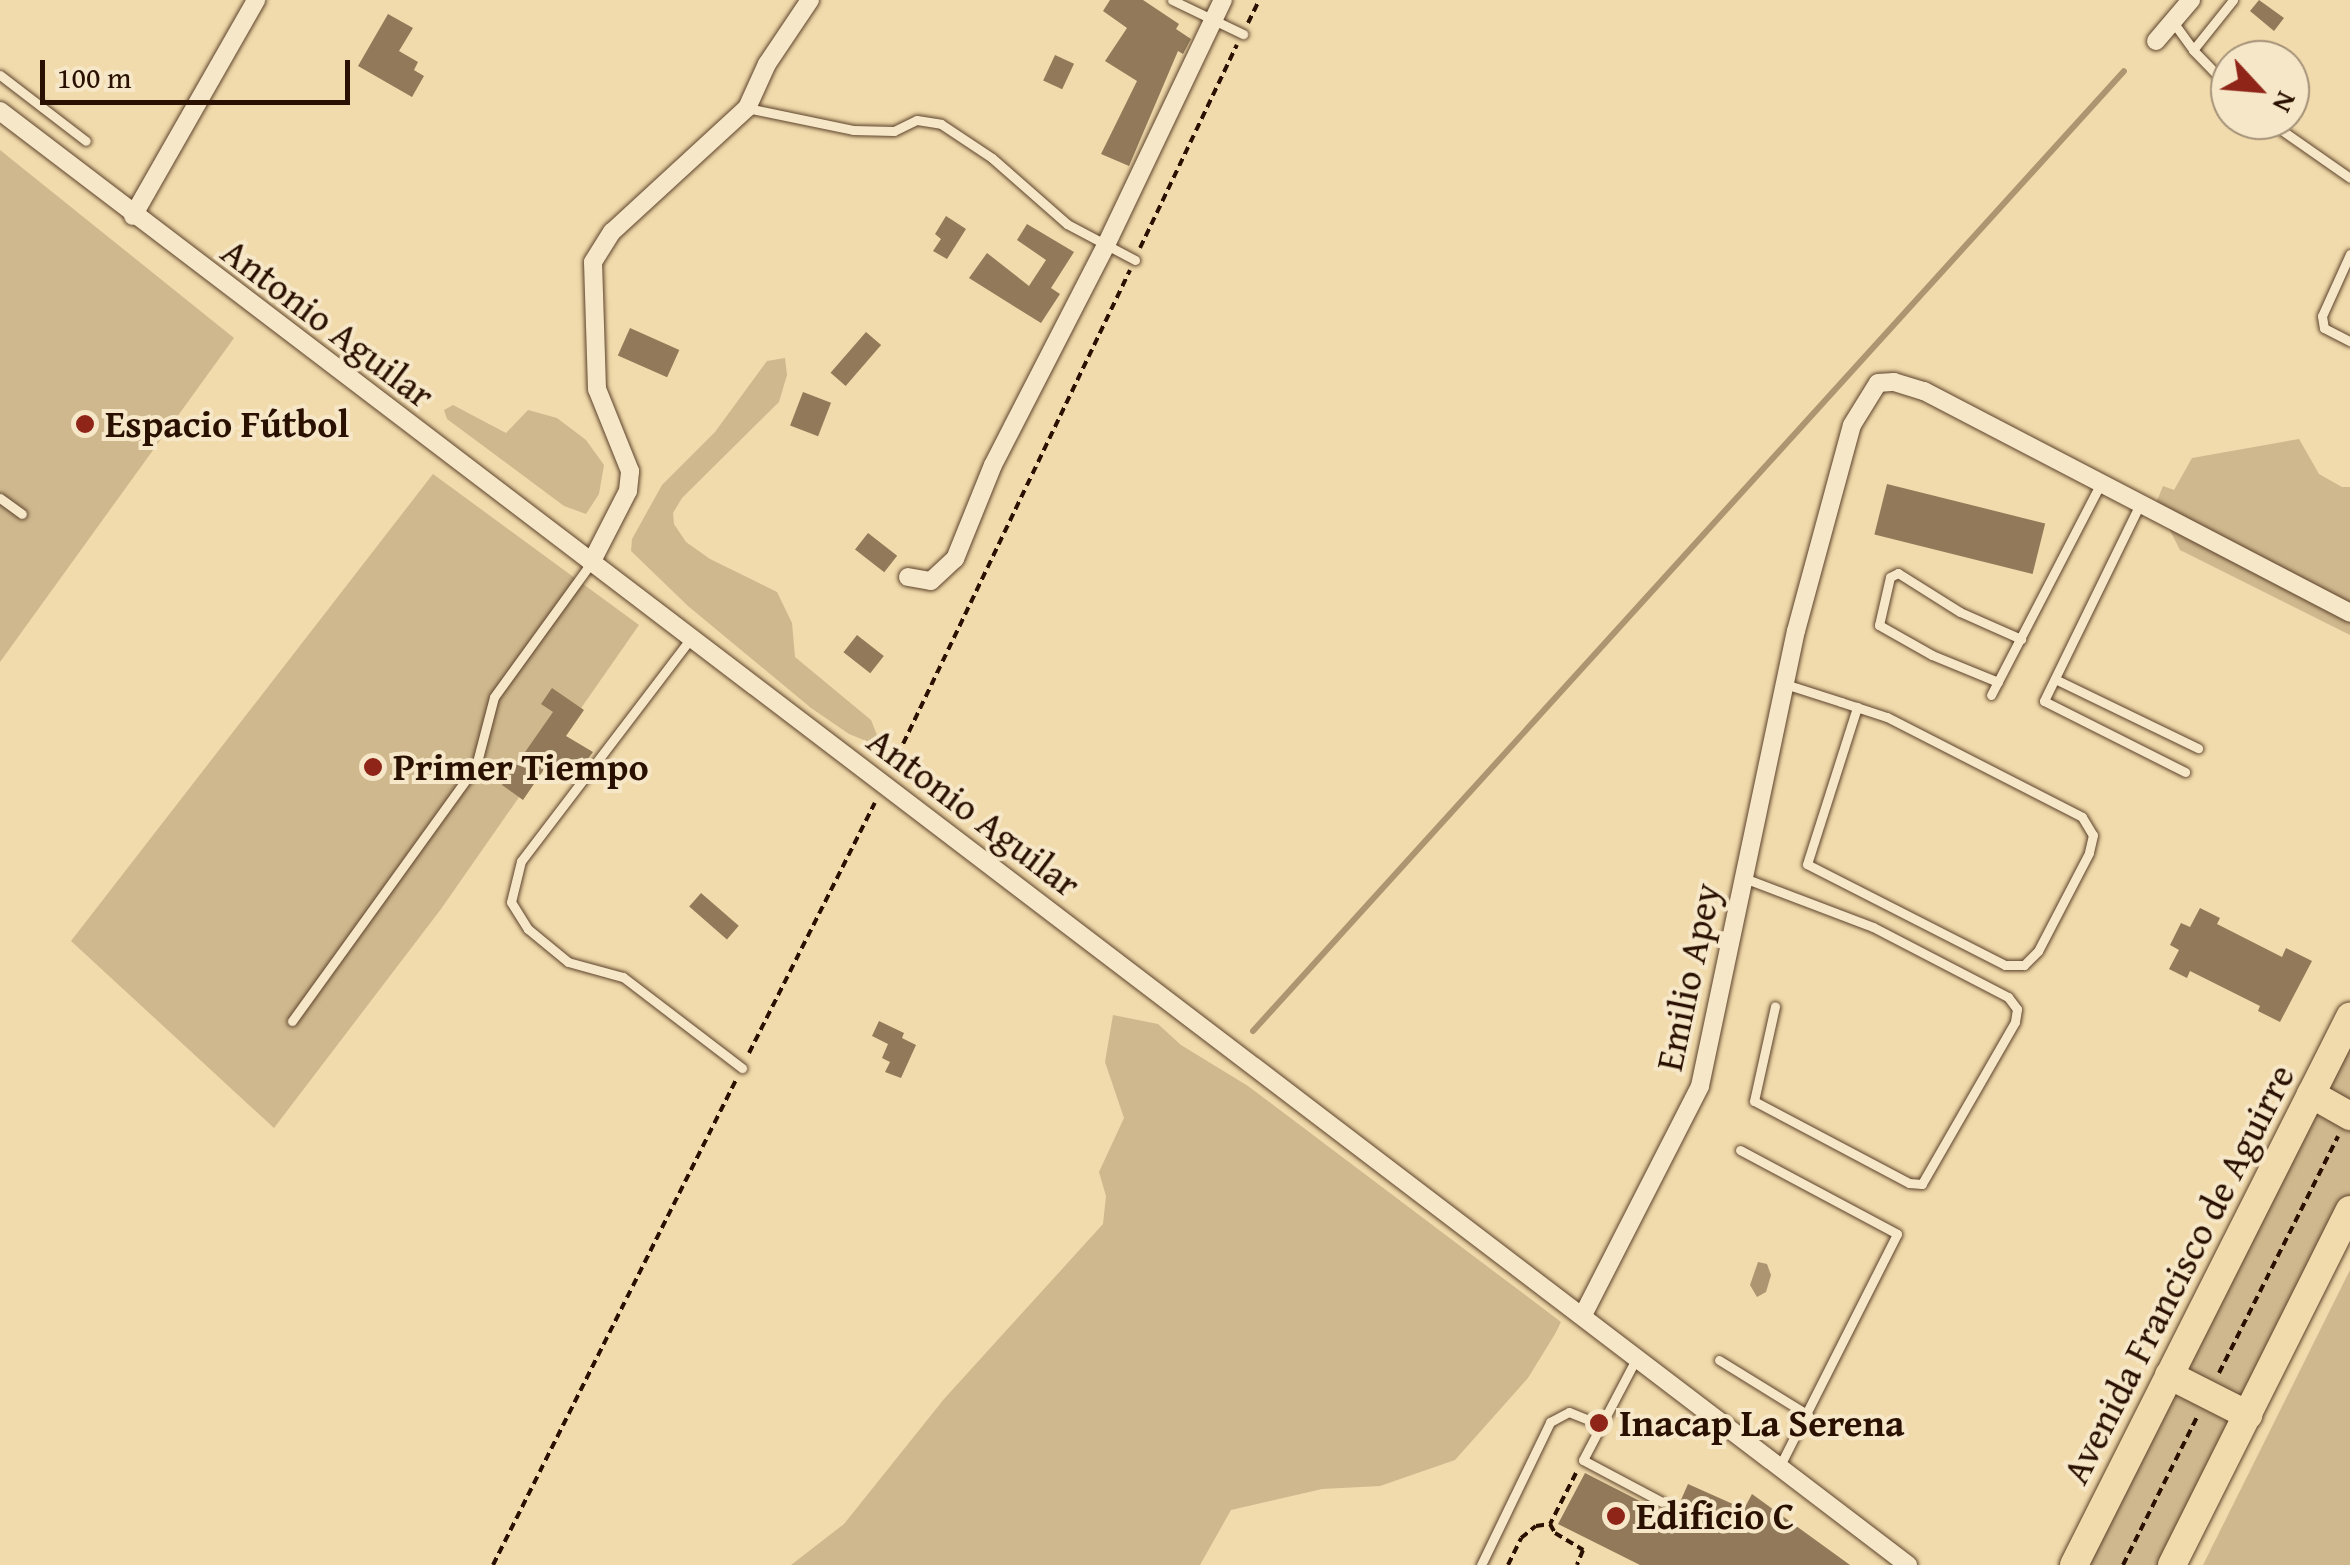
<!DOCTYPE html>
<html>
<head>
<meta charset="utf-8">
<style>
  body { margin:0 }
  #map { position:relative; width:2350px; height:1565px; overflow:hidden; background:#f1daab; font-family:"Gentium Book Plus",serif }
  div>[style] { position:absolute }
  .green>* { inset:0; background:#cfb88e }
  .water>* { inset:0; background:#ad9571 }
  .stream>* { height:6px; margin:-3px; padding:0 3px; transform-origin:3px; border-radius:3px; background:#ad9571 }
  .building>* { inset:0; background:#917959; transform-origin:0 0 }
  .path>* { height:4px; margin-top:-2px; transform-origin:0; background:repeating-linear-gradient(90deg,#2a1000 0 8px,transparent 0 13px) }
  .roads { filter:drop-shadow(0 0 2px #5c422b) drop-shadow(0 0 2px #5c422b) }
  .service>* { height:9px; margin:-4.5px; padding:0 4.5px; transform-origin:4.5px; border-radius:4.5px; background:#f6e7c8 }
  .minor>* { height:18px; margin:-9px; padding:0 9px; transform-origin:9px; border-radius:9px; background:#f6e7c8 }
  .primary>* { height:28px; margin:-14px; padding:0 14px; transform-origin:14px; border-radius:14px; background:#f1daab }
  .dots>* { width:28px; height:28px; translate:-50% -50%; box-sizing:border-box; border:5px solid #f6e7c8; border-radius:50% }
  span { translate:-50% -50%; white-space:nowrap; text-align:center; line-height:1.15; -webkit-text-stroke:8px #f6e7c8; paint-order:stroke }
  .street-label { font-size:38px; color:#2a1000 }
  .poi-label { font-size:38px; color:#2a1000; font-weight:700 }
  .left { translate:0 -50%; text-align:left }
  .north { position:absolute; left:2210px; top:40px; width:100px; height:100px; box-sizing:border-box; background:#f6e7c8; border:2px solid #a49178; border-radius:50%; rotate:116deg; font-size:28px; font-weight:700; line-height:40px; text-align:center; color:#2a1000 }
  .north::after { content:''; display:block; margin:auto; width:35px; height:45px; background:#8f2418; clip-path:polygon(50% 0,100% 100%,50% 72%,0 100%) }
  .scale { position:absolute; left:40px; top:60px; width:310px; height:45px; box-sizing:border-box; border:5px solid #2a1000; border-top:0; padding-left:12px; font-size:30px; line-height:35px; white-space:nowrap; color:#2a1000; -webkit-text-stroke:8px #f6e7c8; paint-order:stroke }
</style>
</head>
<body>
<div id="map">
  <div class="green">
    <i style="clip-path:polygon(0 150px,234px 338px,0 662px)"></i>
    <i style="clip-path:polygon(785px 358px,787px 375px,779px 402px,682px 498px,673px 513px,674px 524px,686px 542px,710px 559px,777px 592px,792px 623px,795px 657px,871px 720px,879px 740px,871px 743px,849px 734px,811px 708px,688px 606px,631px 551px,632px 539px,662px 485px,715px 432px,767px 361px)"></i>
    <i style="clip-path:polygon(453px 405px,506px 433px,528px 410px,557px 418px,586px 440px,604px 465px,599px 494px,586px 514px,564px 506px,447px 419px,444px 410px)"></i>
    <i style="clip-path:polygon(2299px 439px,2319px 474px,2342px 487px,2350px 487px,2350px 635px,2180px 550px,2156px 503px,2163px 486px,2174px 490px,2192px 458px)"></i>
    <i style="clip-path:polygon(433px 474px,639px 625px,441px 909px,274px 1128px,71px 941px)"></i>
    <i style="clip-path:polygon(1113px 1015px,1158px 1024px,1181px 1045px,1248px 1086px,1561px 1322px,1555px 1334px,1528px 1378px,1455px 1460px,1380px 1486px,1322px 1489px,1231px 1510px,1200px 1565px,791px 1565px,844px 1524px,944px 1399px,1103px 1224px,1106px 1196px,1099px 1172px,1124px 1118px,1105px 1062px)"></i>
    <i style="clip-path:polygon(2350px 1037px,2350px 1199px,2165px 1565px,2084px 1565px)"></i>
    <i style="clip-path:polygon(2350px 1270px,2350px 1565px,2203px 1565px)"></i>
  </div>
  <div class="water">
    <i style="clip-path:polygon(1758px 1262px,1767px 1264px,1771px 1275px,1766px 1292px,1757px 1297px,1750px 1285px)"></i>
  </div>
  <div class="stream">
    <i style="left:1253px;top:1031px;width:1296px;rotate:-47.78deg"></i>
  </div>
  <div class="building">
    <i style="clip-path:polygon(1110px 0,1143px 0,1179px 24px,1176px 29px,1191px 39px,1183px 54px,1178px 51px,1129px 166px,1101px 154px,1137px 81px,1105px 61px,1127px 28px,1103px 11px)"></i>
    <i style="clip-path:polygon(2259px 0,2284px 18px,2274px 31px,2250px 11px)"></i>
    <i style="clip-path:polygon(388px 14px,413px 28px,399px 51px,418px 62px,414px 70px,424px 76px,412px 97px,358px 66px)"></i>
    <i style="left:1055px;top:55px;width:21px;height:28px;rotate:25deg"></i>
    <i style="clip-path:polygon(946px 216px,966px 229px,947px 259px,933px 251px,941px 239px,935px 234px)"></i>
    <i style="clip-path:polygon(1027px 224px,1074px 252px,1051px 288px,1060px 294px,1041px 323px,969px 278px,987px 253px,1029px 286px,1046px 260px,1017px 240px)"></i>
    <i style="left:630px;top:328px;width:54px;height:30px;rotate:24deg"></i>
    <i style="left:866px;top:332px;width:20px;height:54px;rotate:41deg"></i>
    <i style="left:803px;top:392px;width:30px;height:36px;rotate:21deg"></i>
    <i style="left:1887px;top:484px;width:163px;height:52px;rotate:14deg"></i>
    <i style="left:868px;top:533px;width:37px;height:21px;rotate:38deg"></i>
    <i style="left:857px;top:635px;width:34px;height:22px;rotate:38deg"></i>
    <i style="clip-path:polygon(552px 688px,584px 710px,566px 736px,593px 752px,572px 780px,547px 765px,523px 800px,502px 785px,553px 712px,541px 704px)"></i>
    <i style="left:701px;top:893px;width:50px;height:18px;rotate:41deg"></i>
    <i style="clip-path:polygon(2200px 908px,2220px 918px,2217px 924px,2282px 957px,2286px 948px,2312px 961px,2280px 1022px,2258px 1011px,2260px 1006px,2190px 971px,2187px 978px,2169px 969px,2179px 950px,2170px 945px,2181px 923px,2190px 927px)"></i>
    <i style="clip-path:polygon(879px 1021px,904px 1033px,902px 1038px,916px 1045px,901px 1078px,885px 1072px,890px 1062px,882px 1058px,888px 1044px,872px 1036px)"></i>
    <i style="clip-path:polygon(1585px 1473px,1673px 1518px,1688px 1484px,1744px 1509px,1752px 1494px,1850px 1565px,1640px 1565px,1558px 1524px)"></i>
  </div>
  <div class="path">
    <i style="left:1248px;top:23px;width:25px;rotate:-64deg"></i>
    <i style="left:1140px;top:248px;width:225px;rotate:-64.5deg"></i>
    <i style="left:892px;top:767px;width:551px;rotate:-64.41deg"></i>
    <i style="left:749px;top:1053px;width:280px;rotate:-63.3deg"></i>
    <i style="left:2219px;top:1373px;width:265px;rotate:-63.3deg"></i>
    <i style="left:1576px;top:1473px;width:57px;rotate:117deg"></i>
    <i style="left:1550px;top:1524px;width:10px;rotate:61deg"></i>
    <i style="left:1555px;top:1533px;width:33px;rotate:31deg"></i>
    <i style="left:1583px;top:1550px;width:16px;rotate:112deg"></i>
    <i style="left:493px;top:1565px;width:542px;rotate:-63.39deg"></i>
    <i style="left:1508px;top:1565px;width:30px;rotate:-64deg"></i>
    <i style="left:1521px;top:1538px;width:19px;rotate:-39deg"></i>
    <i style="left:1536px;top:1526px;width:14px;rotate:-8deg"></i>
    <i style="left:2123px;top:1565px;width:165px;rotate:-63.4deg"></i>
  </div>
  <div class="roads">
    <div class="service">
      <i style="left:1172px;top:0;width:79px;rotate:25.6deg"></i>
      <i style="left:2173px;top:22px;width:34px;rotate:54deg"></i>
      <i style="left:2193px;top:50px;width:53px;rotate:45.8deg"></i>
      <i style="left:2193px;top:50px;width:64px;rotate:-51.3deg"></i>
      <i style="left:0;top:75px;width:108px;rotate:37.5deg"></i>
      <i style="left:747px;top:108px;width:108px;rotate:11.7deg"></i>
      <i style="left:853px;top:130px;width:41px;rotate:1.4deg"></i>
      <i style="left:894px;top:131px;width:25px;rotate:-26deg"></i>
      <i style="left:917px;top:120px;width:24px;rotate:9deg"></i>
      <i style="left:941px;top:124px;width:61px;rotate:33.7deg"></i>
      <i style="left:992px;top:158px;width:100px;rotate:41.3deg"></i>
      <i style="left:1067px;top:224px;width:77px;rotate:27.9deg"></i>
      <i style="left:2267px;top:120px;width:101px;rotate:34.9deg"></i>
      <i style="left:2350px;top:254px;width:68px;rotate:114.3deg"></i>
      <i style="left:2322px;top:316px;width:12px;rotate:81deg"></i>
      <i style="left:2324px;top:328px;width:29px;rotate:27deg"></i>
      <i style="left:0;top:498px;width:27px;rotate:36deg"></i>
      <i style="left:2140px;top:504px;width:219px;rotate:116deg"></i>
      <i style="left:2044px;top:701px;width:158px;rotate:26.7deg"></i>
      <i style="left:691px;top:638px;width:280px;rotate:127.3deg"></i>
      <i style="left:521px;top:861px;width:42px;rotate:103.7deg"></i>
      <i style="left:511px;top:902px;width:32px;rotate:58deg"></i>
      <i style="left:528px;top:929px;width:52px;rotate:39.5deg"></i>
      <i style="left:568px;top:962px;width:57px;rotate:15.3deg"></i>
      <i style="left:623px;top:977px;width:150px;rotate:37.4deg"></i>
      <i style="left:2055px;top:679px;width:159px;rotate:25.8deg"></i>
      <i style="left:1998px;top:682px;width:71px;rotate:-157.8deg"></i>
      <i style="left:1932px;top:655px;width:61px;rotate:-150.5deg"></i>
      <i style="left:1879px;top:625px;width:49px;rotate:-77.1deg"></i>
      <i style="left:1890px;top:577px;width:9px;rotate:-27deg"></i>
      <i style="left:1898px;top:573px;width:73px;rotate:32.2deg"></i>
      <i style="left:1960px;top:612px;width:67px;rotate:23.9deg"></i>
      <i style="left:1785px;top:684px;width:59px;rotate:17.8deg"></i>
      <i style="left:1841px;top:702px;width:48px;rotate:18.1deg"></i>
      <i style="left:1887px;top:717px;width:219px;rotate:27.1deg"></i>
      <i style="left:2082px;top:817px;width:21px;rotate:59deg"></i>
      <i style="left:2093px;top:835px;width:18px;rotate:103deg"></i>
      <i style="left:2089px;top:853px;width:110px;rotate:117.5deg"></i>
      <i style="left:2038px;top:951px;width:20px;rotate:135deg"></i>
      <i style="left:2024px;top:965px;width:19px;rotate:180deg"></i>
      <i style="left:2005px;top:965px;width:222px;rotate:-153deg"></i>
      <i style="left:1807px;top:864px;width:165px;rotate:-72.3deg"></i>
      <i style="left:1991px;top:695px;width:239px;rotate:-62.6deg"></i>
      <i style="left:1744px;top:878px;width:138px;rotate:20.8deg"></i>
      <i style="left:1873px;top:927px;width:152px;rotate:27.4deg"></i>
      <i style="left:2008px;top:997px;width:15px;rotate:53deg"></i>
      <i style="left:2017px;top:1009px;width:13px;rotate:99deg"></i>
      <i style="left:2015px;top:1022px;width:187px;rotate:119.9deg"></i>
      <i style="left:1922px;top:1184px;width:13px;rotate:-176deg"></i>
      <i style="left:1909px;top:1183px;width:175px;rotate:-152.1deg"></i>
      <i style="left:1754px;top:1101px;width:97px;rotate:-77.5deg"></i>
      <i style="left:292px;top:1021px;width:314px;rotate:-54.2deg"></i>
      <i style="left:476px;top:766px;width:71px;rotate:-75.4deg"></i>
      <i style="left:494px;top:697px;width:165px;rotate:-54.1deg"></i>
      <i style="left:1740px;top:1150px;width:178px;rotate:28.1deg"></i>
      <i style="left:1897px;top:1234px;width:260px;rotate:116.8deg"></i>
      <i style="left:1636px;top:1359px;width:114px;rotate:117.7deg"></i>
      <i style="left:1583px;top:1460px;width:89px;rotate:28deg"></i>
      <i style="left:1719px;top:1360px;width:105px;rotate:31.7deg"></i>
      <i style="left:1481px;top:1565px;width:159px;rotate:-64.2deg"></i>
      <i style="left:1550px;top:1422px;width:21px;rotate:-28deg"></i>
      <i style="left:1569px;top:1412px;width:35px;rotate:22deg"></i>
    </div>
    <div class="minor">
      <i style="left:2156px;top:41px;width:54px;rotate:-49.5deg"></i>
      <i style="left:0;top:111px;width:2399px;rotate:37.31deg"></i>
      <i style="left:133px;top:216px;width:249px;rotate:-60.3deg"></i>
      <i style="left:591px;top:563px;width:81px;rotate:-62.8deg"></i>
      <i style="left:628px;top:491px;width:20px;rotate:-84deg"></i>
      <i style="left:630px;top:471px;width:88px;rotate:-111.9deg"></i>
      <i style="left:597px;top:389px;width:127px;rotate:-91.8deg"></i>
      <i style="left:593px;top:262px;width:36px;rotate:-58deg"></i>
      <i style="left:612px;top:232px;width:183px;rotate:-42.6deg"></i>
      <i style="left:747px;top:108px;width:48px;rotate:-65.6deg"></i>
      <i style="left:767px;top:64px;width:77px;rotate:-56.1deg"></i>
      <i style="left:908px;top:577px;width:23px;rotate:10deg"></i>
      <i style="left:931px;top:581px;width:33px;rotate:-43deg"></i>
      <i style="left:955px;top:559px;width:101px;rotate:-68deg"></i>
      <i style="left:993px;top:465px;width:247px;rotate:-62.8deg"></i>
      <i style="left:1106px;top:245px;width:272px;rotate:-64.5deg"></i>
      <i style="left:1583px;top:1315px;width:257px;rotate:-62.9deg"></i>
      <i style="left:1700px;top:1086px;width:465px;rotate:-78.1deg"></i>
      <i style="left:1796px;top:631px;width:213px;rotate:-74.8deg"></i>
      <i style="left:1852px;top:425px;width:49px;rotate:-58.2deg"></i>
      <i style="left:1878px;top:383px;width:16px;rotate:-4deg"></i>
      <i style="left:1894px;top:382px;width:31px;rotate:17deg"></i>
      <i style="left:1924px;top:391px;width:480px;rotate:27.5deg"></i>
    </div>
    <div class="primary">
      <i style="left:2311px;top:1094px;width:45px;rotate:29.4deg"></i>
      <i style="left:2169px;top:1375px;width:89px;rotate:26.9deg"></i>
      <i style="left:2074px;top:1565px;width:614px;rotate:-63.27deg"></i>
      <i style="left:2172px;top:1565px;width:397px;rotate:-63.4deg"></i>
    </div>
  </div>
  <div class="dots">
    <i style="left:85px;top:424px;background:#8f2418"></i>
    <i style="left:373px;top:767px;background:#8f2418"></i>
    <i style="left:1599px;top:1423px;background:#8f2418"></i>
    <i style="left:1616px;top:1516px;background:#8f2418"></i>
  </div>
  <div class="street-label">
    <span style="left:328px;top:323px;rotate:37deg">Antonio Aguilar</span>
    <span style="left:974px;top:812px;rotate:37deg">Antonio Aguilar</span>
    <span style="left:1688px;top:977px;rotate:-78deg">Emilio Apey</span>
    <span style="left:2178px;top:1274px;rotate:-63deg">Avenida Francisco de Aguirre</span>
  </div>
  <div class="poi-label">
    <span class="left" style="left:105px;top:424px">Espacio Fútbol</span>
    <span class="left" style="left:393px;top:767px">Primer Tiempo</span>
    <span class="left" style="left:1619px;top:1423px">Inacap La Serena</span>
    <span class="left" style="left:1636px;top:1516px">Edificio C</span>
  </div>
  <div class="north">N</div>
  <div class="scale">100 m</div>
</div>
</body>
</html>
